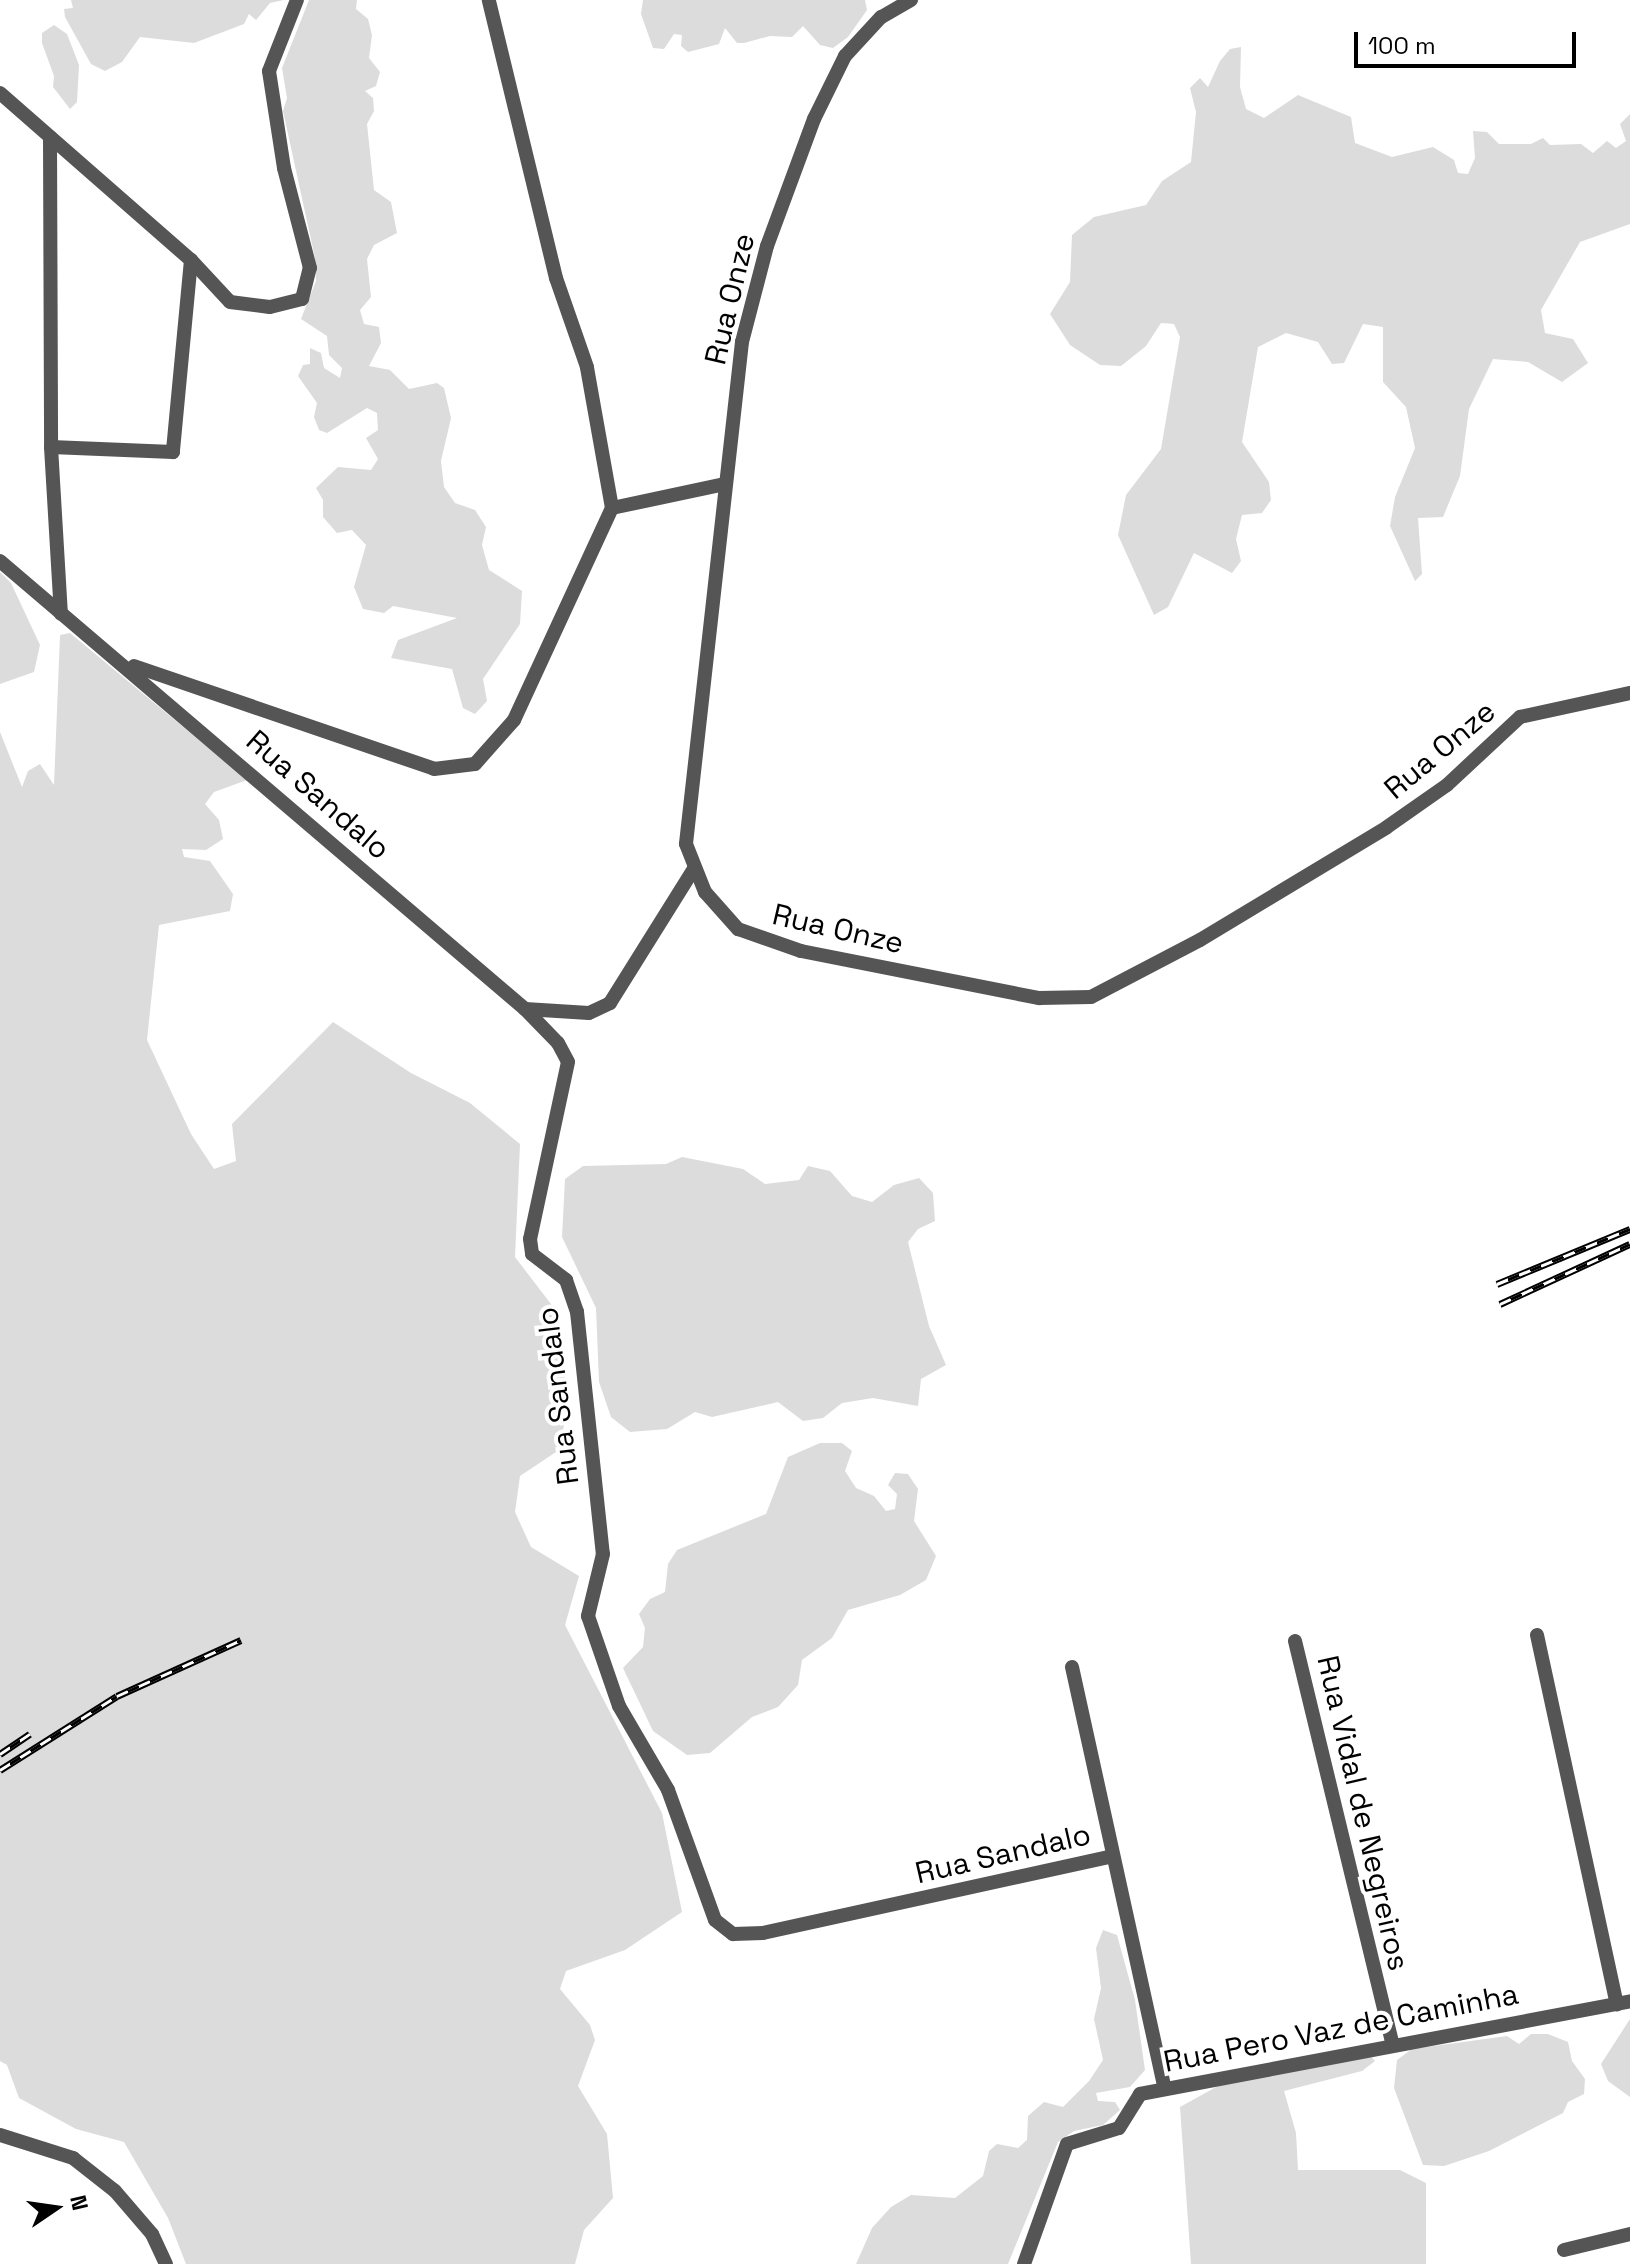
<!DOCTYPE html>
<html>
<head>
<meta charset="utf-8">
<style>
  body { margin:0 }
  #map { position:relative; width:1630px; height:2264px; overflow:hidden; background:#fff; font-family:"Space Grotesk",sans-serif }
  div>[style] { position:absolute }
  .green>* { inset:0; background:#dcdcdc }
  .minor>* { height:14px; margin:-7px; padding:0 7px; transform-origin:7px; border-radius:7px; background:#555 }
  .rail>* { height:7px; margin-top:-3.5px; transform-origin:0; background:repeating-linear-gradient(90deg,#fff 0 12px,#000 0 24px); box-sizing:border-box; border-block:2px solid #000 }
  span { translate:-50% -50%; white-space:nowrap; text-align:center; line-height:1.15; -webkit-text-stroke:8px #fff; paint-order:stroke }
  .street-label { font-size:30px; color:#000 }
  .north { position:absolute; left:16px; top:2168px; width:80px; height:80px; -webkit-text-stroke:6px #fff; paint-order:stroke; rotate:77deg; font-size:22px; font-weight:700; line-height:32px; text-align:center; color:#000 }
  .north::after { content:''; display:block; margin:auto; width:28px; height:36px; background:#000; clip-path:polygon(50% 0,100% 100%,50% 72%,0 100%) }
  .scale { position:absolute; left:1354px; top:32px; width:222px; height:36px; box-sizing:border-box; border:4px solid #000; border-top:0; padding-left:10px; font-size:24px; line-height:28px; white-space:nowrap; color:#000; -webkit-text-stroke:6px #fff; paint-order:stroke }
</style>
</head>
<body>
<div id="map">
  <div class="green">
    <i style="clip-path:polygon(71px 0,284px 0,270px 3px,256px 20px,249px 14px,244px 24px,194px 43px,140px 37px,122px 62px,105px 71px,91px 64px,65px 17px,64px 9px,73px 8px)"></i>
    <i style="clip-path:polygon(309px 0,357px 0,356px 9px,368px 19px,372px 35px,369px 58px,380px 72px,376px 86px,365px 91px,373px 98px,374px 111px,367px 124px,374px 190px,391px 202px,397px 233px,374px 245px,367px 259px,371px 297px,360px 310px,364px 324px,379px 327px,381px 343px,369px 366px,390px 370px,409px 389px,437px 383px,444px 388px,451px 418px,441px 461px,444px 487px,455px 503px,475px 510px,486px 527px,482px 545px,489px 570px,522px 591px,520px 624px,483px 679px,487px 701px,475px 714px,463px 708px,452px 669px,391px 658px,398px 640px,457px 618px,393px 606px,384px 613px,363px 609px,354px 587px,366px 545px,352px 530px,337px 533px,323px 517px,323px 500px,316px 488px,338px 467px,371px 470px,378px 459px,366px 438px,378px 430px,377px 413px,367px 408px,327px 433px,319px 430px,314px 417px,317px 403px,298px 376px,303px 365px,310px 364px,310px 348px,321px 353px,324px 368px,340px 378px,342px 368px,329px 355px,327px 336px,301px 319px,316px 281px,315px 258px,283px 111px,287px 98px,282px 68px)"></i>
    <i style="clip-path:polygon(643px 0,865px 0,867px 10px,848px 37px,833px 48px,820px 45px,803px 26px,792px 37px,770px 36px,744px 43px,737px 43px,725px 28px,719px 44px,688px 52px,681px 46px,682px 35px,674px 34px,664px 49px,653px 48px,641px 14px)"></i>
    <i style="clip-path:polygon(54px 25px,67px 34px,79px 65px,77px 102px,70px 109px,53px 87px,54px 76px,42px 43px,42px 33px)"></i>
    <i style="clip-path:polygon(1241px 47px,1240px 87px,1246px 109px,1264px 118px,1298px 95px,1351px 117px,1355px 143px,1392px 157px,1433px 147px,1454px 160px,1458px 173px,1468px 174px,1475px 158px,1473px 131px,1487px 132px,1499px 144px,1531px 144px,1543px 138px,1550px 145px,1581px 144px,1593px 153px,1607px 141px,1616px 148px,1626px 141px,1620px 124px,1630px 114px,1630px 224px,1580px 242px,1541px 310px,1545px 333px,1573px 339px,1588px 363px,1562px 382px,1528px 362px,1493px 359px,1469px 409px,1460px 476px,1443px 517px,1418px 518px,1422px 574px,1415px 581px,1390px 526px,1395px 497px,1415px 448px,1406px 407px,1383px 382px,1383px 327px,1363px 324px,1344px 363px,1332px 364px,1318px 342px,1286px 333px,1258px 347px,1242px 442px,1269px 482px,1271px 500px,1262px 513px,1242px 515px,1236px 539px,1241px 561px,1232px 573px,1194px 553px,1168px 607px,1154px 615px,1118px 535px,1126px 495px,1161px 449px,1180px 337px,1174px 324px,1161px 323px,1146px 346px,1121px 366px,1100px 365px,1070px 345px,1050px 314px,1070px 282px,1072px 235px,1094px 217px,1146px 205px,1162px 181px,1191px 162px,1196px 112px,1190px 88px,1200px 78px,1208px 87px,1220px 61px,1230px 49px)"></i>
    <i style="clip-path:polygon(0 572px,11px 583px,40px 645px,34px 672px,0 684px)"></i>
    <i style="clip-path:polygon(70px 633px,247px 780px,214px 792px,205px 804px,219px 820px,223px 839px,206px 850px,182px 849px,184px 857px,210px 861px,233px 894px,230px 911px,159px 925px,147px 1040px,191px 1134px,214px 1169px,236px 1161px,232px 1124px,333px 1022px,411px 1073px,470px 1103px,520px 1144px,515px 1257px,554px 1308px,569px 1401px,559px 1450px,520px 1476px,515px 1512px,531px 1547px,579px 1576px,565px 1625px,662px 1813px,682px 1912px,625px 1950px,566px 1971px,560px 1989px,590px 2025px,595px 2040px,578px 2086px,607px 2134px,613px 2198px,584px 2230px,575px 2264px,186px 2264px,168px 2218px,124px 2142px,76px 2129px,19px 2098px,7px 2065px,0 2061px,0 732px,22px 787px,28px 771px,40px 764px,54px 785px,60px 635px)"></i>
    <i style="clip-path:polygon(682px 1157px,743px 1169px,765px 1184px,799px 1180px,808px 1166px,830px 1171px,852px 1196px,872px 1202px,894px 1185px,919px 1178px,933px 1193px,935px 1221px,918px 1229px,908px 1242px,929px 1326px,946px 1365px,921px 1379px,918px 1406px,873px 1398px,842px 1403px,823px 1418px,803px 1421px,778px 1402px,712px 1417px,695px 1412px,667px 1429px,630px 1432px,611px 1417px,599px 1382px,596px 1308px,562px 1237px,565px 1179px,583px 1166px,666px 1164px)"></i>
    <i style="clip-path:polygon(820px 1443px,842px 1443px,852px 1451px,845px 1471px,856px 1488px,874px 1496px,886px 1511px,895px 1509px,897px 1494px,888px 1485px,895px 1473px,908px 1474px,918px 1489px,914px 1521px,936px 1556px,926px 1580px,900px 1595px,848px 1610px,832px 1638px,802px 1660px,798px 1685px,778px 1707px,752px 1717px,710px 1753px,687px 1755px,653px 1731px,623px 1668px,643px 1647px,645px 1628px,639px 1614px,650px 1599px,665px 1592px,668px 1564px,677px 1550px,766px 1514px,788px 1457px)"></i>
    <i style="clip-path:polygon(1103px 1930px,1117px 1935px,1135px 2000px,1145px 2070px,1130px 2087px,1096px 2093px,1098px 2101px,1115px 2102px,1120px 2110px,1103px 2125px,1074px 2131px,1058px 2142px,1008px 2264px,856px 2264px,872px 2228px,891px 2207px,911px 2195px,955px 2198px,983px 2176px,989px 2151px,997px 2144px,1018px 2148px,1027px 2140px,1028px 2116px,1044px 2102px,1063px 2107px,1089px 2081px,1103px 2060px,1094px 2019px,1101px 1988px,1096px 1948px)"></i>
    <i style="clip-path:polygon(1630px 2019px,1630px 2097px,1608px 2081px,1601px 2064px)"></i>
    <i style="clip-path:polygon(1531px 2034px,1548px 2034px,1568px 2042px,1572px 2061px,1585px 2079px,1584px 2094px,1568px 2102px,1563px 2113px,1489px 2151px,1444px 2166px,1423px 2165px,1394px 2088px,1397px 2060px,1412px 2049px,1507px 2036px,1519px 2044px)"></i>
    <i style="clip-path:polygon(1370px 2055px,1375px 2061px,1362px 2071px,1284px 2091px,1296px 2133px,1298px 2170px,1400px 2170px,1426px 2183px,1426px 2264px,1191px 2264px,1180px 2107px,1218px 2086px)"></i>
  </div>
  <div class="minor">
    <i style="left:911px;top:0;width:34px;rotate:150deg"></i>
    <i style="left:881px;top:17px;width:53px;rotate:132.7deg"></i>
    <i style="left:845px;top:56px;width:70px;rotate:116.2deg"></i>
    <i style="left:814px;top:119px;width:135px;rotate:110.3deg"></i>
    <i style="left:767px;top:246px;width:99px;rotate:104.6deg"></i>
    <i style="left:742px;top:342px;width:505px;rotate:96.37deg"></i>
    <i style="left:686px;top:844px;width:52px;rotate:68.4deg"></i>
    <i style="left:705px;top:892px;width:50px;rotate:48.3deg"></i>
    <i style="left:738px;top:929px;width:67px;rotate:19.2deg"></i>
    <i style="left:801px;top:951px;width:243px;rotate:11.2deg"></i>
    <i style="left:1039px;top:998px;width:52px;rotate:-1.1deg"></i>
    <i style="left:1091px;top:997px;width:123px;rotate:-27.6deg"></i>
    <i style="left:1200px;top:940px;width:218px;rotate:-31.1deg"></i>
    <i style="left:1387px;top:827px;width:73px;rotate:-35deg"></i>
    <i style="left:1447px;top:785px;width:100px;rotate:-43deg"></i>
    <i style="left:1520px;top:717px;width:113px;rotate:-12.3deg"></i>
    <i style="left:0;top:93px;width:254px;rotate:41.2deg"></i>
    <i style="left:191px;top:260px;width:193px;rotate:95.4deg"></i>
    <i style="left:173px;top:452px;width:122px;rotate:-177.7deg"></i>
    <i style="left:51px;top:447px;width:167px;rotate:86.6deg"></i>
    <i style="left:50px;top:137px;width:310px;rotate:89.8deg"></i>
    <i style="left:191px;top:260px;width:57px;rotate:47.1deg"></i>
    <i style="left:230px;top:302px;width:40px;rotate:7.1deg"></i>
    <i style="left:270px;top:307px;width:33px;rotate:-14deg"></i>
    <i style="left:302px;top:299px;width:32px;rotate:-76deg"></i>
    <i style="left:310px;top:268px;width:103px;rotate:-104.6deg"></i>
    <i style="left:284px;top:168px;width:98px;rotate:-98.8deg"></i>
    <i style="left:269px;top:71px;width:76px;rotate:-68.5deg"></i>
    <i style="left:612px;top:508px;width:116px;rotate:-12deg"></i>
    <i style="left:0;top:561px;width:690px;rotate:40.48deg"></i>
    <i style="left:525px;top:1009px;width:47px;rotate:45.9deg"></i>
    <i style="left:558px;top:1043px;width:21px;rotate:62deg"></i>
    <i style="left:568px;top:1062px;width:181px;rotate:102.1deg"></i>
    <i style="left:530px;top:1239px;width:15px;rotate:82deg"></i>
    <i style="left:532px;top:1254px;width:43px;rotate:37.4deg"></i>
    <i style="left:566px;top:1280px;width:34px;rotate:71deg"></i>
    <i style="left:577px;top:1312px;width:243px;rotate:83.9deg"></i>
    <i style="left:603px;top:1554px;width:64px;rotate:103.6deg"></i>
    <i style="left:588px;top:1616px;width:95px;rotate:71deg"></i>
    <i style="left:619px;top:1706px;width:97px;rotate:59.7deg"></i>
    <i style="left:668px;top:1790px;width:138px;rotate:70.1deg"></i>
    <i style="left:715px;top:1920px;width:23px;rotate:38deg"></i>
    <i style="left:733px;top:1934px;width:30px;rotate:-2deg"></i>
    <i style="left:763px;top:1933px;width:357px;rotate:-12.4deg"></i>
    <i style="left:134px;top:666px;width:317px;rotate:18.9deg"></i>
    <i style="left:434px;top:769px;width:41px;rotate:-7deg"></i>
    <i style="left:475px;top:764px;width:59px;rotate:-48.4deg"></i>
    <i style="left:514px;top:720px;width:234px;rotate:-65.2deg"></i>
    <i style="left:612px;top:508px;width:143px;rotate:-100.1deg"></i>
    <i style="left:587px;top:367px;width:94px;rotate:-109.2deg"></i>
    <i style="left:556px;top:278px;width:286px;rotate:-103.6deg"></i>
    <i style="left:525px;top:1009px;width:64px;rotate:3.6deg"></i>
    <i style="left:589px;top:1013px;width:23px;rotate:-25deg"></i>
    <i style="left:610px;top:1003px;width:157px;rotate:-58deg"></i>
    <i style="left:1537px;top:1635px;width:378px;rotate:77.8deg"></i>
    <i style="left:1295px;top:1641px;width:414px;rotate:76.4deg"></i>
    <i style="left:1072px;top:1667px;width:429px;rotate:77.6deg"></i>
    <i style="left:0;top:2135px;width:77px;rotate:17.5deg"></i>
    <i style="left:73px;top:2158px;width:53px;rotate:38.2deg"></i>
    <i style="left:115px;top:2191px;width:57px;rotate:49.3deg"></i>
    <i style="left:152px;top:2234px;width:33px;rotate:65deg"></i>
    <i style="left:1564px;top:2250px;width:68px;rotate:-13.6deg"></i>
    <i style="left:1024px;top:2264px;width:127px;rotate:-70.3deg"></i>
    <i style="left:1067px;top:2144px;width:54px;rotate:-17.1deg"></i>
    <i style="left:1119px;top:2128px;width:40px;rotate:-58deg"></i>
    <i style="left:1140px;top:2094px;width:499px;rotate:-10.7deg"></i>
  </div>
  <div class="rail">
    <i style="left:1497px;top:1284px;width:144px;rotate:-22.5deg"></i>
    <i style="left:1500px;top:1304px;width:143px;rotate:-24.8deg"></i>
    <i style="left:0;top:1754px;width:36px;rotate:-34deg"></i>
    <i style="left:0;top:1770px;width:138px;rotate:-32.3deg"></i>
    <i style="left:117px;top:1696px;width:136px;rotate:-24.3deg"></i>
  </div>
  <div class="street-label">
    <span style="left:730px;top:299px;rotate:-77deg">Rua Onze</span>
    <span style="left:1440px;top:750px;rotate:-40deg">Rua Onze</span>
    <span style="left:318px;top:795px;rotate:41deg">Rua Sandalo</span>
    <span style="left:838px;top:929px;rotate:13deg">Rua Onze</span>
    <span style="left:558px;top:1396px;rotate:-97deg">Rua Sandalo</span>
    <span style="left:1363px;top:1813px;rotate:77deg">Rua Vidal de Negreiros</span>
    <span style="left:1003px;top:1854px;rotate:-13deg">Rua Sandalo</span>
    <span style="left:1341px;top:2028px;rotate:-11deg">Rua Pero Vaz de Caminha</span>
  </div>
  <div class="north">N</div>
  <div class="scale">100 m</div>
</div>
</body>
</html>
